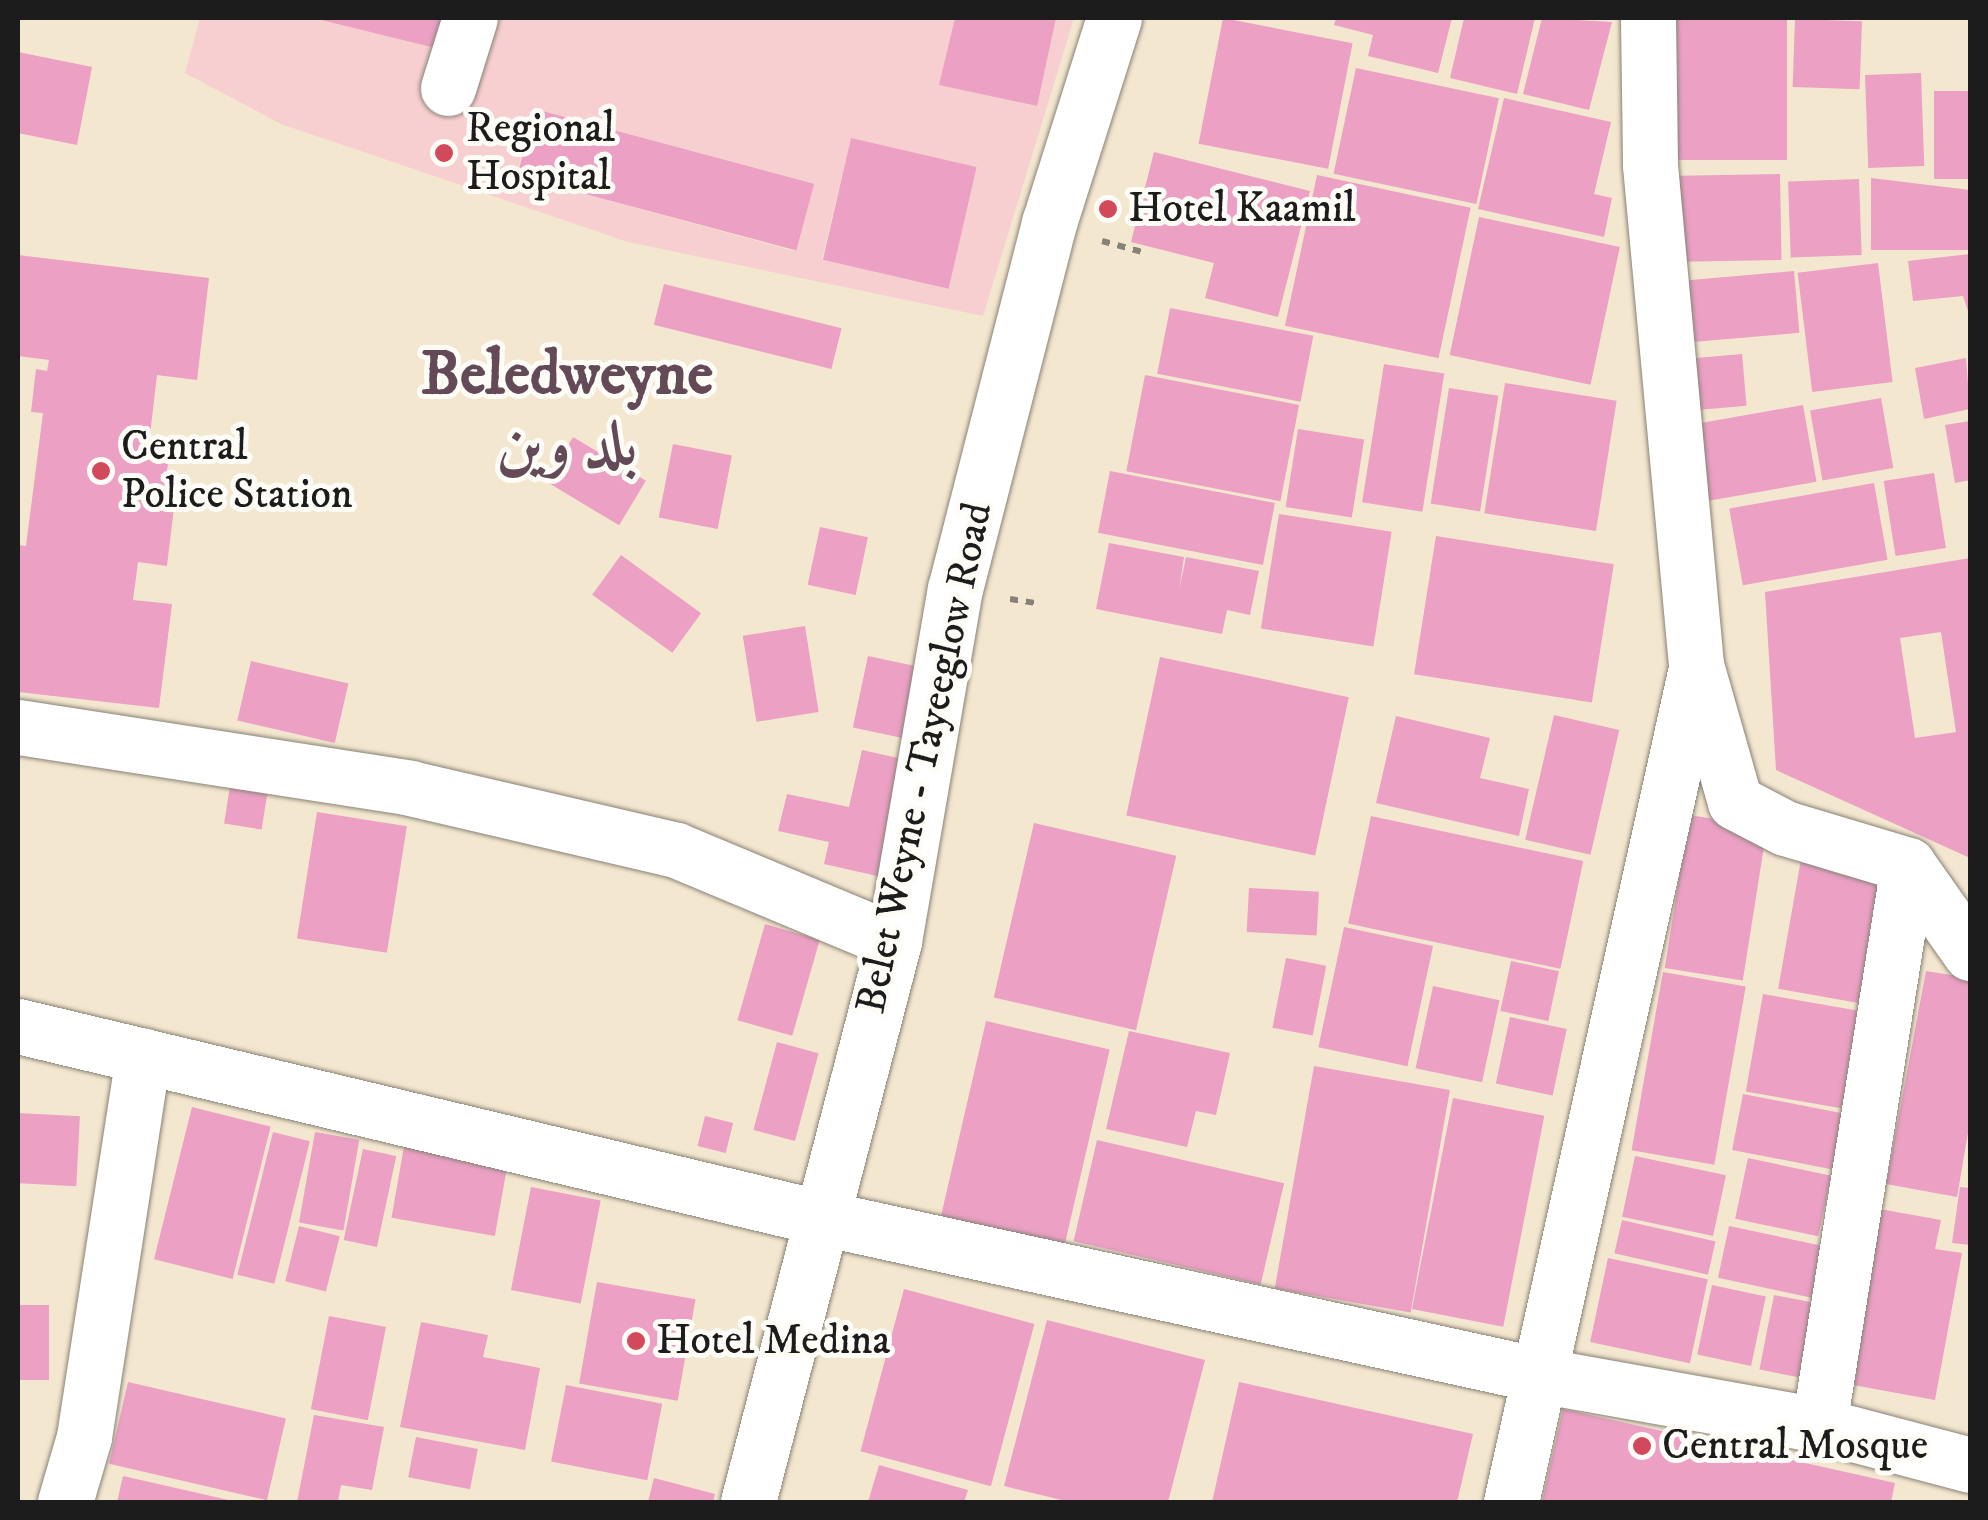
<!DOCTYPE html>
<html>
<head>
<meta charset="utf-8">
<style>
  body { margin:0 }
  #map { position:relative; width:1988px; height:1520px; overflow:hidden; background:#f4e7d0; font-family:"IM FELL DW Pica",Amiri,serif }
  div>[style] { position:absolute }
  .built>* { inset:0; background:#f7cfd0 }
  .building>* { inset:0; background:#eba0c4; transform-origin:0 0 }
  .path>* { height:6px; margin-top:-3px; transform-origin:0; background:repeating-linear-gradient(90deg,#888276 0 8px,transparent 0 16px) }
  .roads { filter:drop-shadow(0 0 2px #888276) drop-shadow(0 0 2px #888276) }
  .minor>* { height:55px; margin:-27.5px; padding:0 27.5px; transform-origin:27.5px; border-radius:27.5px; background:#fff }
  .tertiary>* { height:55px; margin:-27.5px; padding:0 27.5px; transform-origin:27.5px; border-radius:27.5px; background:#fff }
  .secondary>* { height:55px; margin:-27.5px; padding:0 27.5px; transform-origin:27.5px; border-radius:27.5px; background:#fff }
  .dots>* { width:28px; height:28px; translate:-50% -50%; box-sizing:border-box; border:5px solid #fdfcf7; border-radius:50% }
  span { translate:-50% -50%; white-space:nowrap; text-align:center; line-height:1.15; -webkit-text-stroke:10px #fdfcf7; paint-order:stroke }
  .poi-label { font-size:42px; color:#1c1c1c }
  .left { translate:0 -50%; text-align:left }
  .street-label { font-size:42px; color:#1c1c1c }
  .town-label { font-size:62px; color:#644a57; font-weight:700 }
  .frame { position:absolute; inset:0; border:20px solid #1c1c1c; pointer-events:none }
</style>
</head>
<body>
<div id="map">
  <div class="built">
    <i style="clip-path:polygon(evenodd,200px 18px,313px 18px,452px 51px,461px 18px,955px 18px,940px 85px,1036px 106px,1056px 18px,1074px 18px,983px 316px,628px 242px,281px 124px,185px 73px,200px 18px,535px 109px,813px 183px,794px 251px,516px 175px,535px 109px,200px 18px,851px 138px,977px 167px,948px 288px,822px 259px,851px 138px)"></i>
  </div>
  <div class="building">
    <i style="clip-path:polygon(313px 18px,461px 18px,452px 52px)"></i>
    <i style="clip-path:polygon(955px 18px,1056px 18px,1037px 106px,939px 85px)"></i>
    <i style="left:1223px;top:18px;width:132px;height:128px;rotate:11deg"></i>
    <i style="clip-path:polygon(1336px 18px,1452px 18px,1438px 73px,1368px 56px,1373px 35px,1334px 25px)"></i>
    <i style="clip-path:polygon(1464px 18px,1535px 18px,1517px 94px,1450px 78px)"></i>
    <i style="clip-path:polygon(1542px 18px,1612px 22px,1589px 110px,1523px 94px)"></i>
    <i style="left:1668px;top:18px;width:119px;height:142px"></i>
    <i style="left:1795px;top:19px;width:67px;height:68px;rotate:2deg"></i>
    <i style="clip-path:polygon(18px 52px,92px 67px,77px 145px,18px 133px)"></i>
    <i style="left:1356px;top:68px;width:146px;height:108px;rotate:12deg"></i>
    <i style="left:1921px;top:73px;width:93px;height:56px;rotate:88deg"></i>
    <i style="left:1970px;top:91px;width:88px;height:36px;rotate:90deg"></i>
    <i style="clip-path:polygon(1504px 98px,1611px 122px,1594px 194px,1612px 198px,1604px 237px,1478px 209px)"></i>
    <i style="left:535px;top:109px;width:289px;height:69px;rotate:15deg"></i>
    <i style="left:851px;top:138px;width:129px;height:125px;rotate:13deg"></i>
    <i style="clip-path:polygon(1154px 152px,1310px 191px,1278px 317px,1205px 298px,1214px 263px,1131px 242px)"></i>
    <i style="left:1780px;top:174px;width:86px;height:113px;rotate:89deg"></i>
    <i style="left:1317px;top:175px;width:157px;height:154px;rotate:12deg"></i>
    <i style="clip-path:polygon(1871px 178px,1970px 190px,1970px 250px,1871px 250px)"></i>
    <i style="left:1859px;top:179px;width:76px;height:71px;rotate:88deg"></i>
    <i style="left:1479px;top:217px;width:144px;height:141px;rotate:12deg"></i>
    <i style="clip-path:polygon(1970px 254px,1970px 317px,1963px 296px,1913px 301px,1908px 261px)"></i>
    <i style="clip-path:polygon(18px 255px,209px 278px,197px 380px,157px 375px,149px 443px,170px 445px,164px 497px,175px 499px,167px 566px,138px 562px,133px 600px,172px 604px,159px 708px,18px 692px,18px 545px,26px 546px,43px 413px,31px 412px,36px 369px,47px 371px,49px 360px,18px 356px)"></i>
    <i style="left:1878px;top:263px;width:120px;height:81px;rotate:83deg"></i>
    <i style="left:1794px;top:271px;width:62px;height:118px;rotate:85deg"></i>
    <i style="left:664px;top:284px;width:183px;height:42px;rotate:14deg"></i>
    <i style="left:1170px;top:308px;width:146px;height:67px;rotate:11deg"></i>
    <i style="left:1742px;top:354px;width:52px;height:58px;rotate:85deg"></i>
    <i style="clip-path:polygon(1966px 358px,1970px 409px,1924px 419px,1915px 368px)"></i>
    <i style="left:1384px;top:364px;width:61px;height:140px;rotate:9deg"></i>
    <i style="left:1145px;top:375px;width:157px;height:98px;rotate:11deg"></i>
    <i style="left:1505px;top:383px;width:113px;height:132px;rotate:9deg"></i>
    <i style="left:1449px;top:388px;width:50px;height:117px;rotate:9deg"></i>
    <i style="left:1881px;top:398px;width:71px;height:72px;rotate:80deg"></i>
    <i style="left:1803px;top:405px;width:78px;height:118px;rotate:80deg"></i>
    <i style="clip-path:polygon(1970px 421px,1970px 480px,1955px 483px,1945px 425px)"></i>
    <i style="left:1298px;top:429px;width:67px;height:79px;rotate:9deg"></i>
    <i style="left:573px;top:437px;width:85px;height:52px;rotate:31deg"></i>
    <i style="left:673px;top:444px;width:60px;height:75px;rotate:11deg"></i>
    <i style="left:1110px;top:471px;width:168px;height:63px;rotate:11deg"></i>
    <i style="left:1934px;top:473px;width:76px;height:51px;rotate:81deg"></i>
    <i style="left:1874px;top:483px;width:78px;height:147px;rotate:80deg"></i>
    <i style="left:1279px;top:514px;width:114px;height:116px;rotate:9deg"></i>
    <i style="left:820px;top:527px;width:49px;height:59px;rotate:12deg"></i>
    <i style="left:1436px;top:536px;width:180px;height:140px;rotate:9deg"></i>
    <i style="clip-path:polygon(1109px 543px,1184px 557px,1179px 590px,1186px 557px,1259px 571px,1250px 615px,1227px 610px,1222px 634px,1096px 609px)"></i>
    <i style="left:621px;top:555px;width:99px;height:49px;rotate:36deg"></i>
    <i style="clip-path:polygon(evenodd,1970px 558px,1970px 858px,1776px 770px,1765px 592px,1970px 558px,1941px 632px,1956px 732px,1915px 738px,1900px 638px,1941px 632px)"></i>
    <i style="left:805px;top:626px;width:87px;height:63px;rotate:81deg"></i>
    <i style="left:868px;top:656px;width:66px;height:73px;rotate:12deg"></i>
    <i style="left:1160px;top:657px;width:193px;height:162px;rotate:12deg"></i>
    <i style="left:251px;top:661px;width:100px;height:61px;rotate:13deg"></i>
    <i style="left:1554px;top:715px;width:67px;height:128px;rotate:13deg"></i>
    <i style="clip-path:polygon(1396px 716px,1490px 738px,1480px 778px,1529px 789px,1519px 836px,1376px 803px)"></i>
    <i style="clip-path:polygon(862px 750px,907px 760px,882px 877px,824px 864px,829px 842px,778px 831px,787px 794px,849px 807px)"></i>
    <i style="left:230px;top:786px;width:38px;height:38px;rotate:9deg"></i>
    <i style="left:317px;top:812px;width:91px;height:128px;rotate:9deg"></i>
    <i style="left:1689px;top:815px;width:79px;height:155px;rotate:9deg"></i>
    <i style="left:1371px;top:816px;width:217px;height:110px;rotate:12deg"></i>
    <i style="left:1034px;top:823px;width:146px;height:179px;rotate:13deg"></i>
    <i style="left:1803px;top:848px;width:103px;height:143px;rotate:10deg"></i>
    <i style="left:1249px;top:888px;width:70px;height:44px;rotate:3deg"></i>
    <i style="left:765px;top:924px;width:57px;height:100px;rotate:16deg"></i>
    <i style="left:1344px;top:927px;width:91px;height:123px;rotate:12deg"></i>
    <i style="left:1286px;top:958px;width:41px;height:71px;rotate:11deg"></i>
    <i style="left:1511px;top:961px;width:49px;height:51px;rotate:12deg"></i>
    <i style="clip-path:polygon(1926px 971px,1970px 978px,1970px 1121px,1957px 1197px,1886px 1184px)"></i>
    <i style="left:1663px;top:972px;width:84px;height:181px;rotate:10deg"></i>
    <i style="left:1433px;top:986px;width:68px;height:84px;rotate:12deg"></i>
    <i style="left:1763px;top:994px;width:107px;height:99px;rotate:10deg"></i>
    <i style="left:1510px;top:1017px;width:58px;height:68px;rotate:12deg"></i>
    <i style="left:986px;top:1021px;width:127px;height:204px;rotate:13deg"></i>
    <i style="clip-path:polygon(1129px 1031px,1230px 1053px,1216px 1115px,1196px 1111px,1187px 1147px,1106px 1129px)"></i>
    <i style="left:777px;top:1042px;width:43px;height:91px;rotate:15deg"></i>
    <i style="left:1314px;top:1066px;width:138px;height:226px;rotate:10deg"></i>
    <i style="left:1743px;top:1094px;width:105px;height:57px;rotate:11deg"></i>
    <i style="left:1453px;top:1098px;width:93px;height:215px;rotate:11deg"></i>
    <i style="left:192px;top:1107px;width:81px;height:157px;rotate:14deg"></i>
    <i style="left:18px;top:1113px;width:62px;height:70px;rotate:3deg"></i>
    <i style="left:705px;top:1116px;width:29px;height:31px;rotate:14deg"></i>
    <i style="left:273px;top:1132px;width:38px;height:147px;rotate:14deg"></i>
    <i style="left:315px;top:1132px;width:45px;height:92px;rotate:10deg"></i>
    <i style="left:1097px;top:1140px;width:192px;height:104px;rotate:13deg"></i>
    <i style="left:405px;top:1141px;width:105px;height:78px;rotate:10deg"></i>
    <i style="left:363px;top:1149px;width:34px;height:93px;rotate:12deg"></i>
    <i style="left:1635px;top:1156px;width:93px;height:62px;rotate:12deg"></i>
    <i style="left:1748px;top:1158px;width:85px;height:62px;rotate:12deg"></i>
    <i style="left:531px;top:1187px;width:71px;height:105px;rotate:11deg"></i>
    <i style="clip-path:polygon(1960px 1187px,1970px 1188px,1970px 1245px,1952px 1243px)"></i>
    <i style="clip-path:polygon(1874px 1208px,1941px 1220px,1935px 1249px,1962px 1253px,1935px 1400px,1842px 1383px)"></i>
    <i style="left:1622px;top:1220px;width:96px;height:34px;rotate:13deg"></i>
    <i style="left:299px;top:1226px;width:42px;height:57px;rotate:14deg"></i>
    <i style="left:1729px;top:1226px;width:118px;height:53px;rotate:12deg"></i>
    <i style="left:1608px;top:1258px;width:102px;height:86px;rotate:12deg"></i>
    <i style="left:597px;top:1282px;width:100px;height:103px;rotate:10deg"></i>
    <i style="left:1712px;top:1285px;width:55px;height:71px;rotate:12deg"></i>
    <i style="left:904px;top:1289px;width:135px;height:168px;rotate:15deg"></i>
    <i style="left:1774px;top:1295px;width:53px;height:76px;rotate:11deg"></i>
    <i style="left:18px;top:1305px;width:31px;height:75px"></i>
    <i style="left:329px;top:1316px;width:58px;height:95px;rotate:11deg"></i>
    <i style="clip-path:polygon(1047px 1320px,1205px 1360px,1168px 1502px,1070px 1502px,1004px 1486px)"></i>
    <i style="clip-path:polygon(421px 1322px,488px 1335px,483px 1357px,540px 1368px,525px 1450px,400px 1427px)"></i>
    <i style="left:128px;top:1382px;width:162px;height:84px;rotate:13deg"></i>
    <i style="clip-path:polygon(1239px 1382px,1473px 1434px,1457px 1502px,1212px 1502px)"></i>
    <i style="left:566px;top:1385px;width:98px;height:78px;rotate:11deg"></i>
    <i style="clip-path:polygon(1563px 1409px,1895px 1483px,1891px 1502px,1542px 1502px)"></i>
    <i style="clip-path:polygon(314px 1415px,384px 1427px,372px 1490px,341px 1485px,338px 1502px,297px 1502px)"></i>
    <i style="left:416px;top:1437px;width:63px;height:41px;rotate:11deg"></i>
    <i style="clip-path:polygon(879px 1465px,968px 1490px,964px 1502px,868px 1502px)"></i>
    <i style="clip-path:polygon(123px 1476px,233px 1501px,233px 1502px,117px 1502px)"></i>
    <i style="clip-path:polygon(654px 1478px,715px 1494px,713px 1502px,648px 1502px)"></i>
  </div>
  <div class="path">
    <i style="left:1102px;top:241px;width:46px;rotate:15.3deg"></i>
    <i style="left:1010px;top:599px;width:25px;rotate:9deg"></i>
  </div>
  <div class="roads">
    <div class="minor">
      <i style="left:1648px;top:18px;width:147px;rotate:89.2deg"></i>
      <i style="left:1650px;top:165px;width:502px;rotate:84.74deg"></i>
      <i style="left:1696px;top:665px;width:142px;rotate:74.1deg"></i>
      <i style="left:1735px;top:802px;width:56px;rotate:27.5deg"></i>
      <i style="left:1785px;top:828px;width:128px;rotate:16.7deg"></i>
      <i style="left:1908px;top:865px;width:108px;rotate:54.8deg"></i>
      <i style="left:448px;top:88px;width:73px;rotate:-72.6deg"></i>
      <i style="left:18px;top:727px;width:397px;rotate:8.8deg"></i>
      <i style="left:410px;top:788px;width:273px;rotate:13.1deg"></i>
      <i style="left:676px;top:850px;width:236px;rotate:22.7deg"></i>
      <i style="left:18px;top:1026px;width:822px;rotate:13.43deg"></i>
      <i style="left:1819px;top:1425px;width:567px;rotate:-80.97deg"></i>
      <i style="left:65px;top:1502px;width:68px;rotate:-73.7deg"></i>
      <i style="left:84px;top:1437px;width:386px;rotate:-81.2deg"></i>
      <i style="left:1511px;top:1502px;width:854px;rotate:-77.49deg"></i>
    </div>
    <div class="tertiary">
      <i style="left:818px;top:1217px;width:743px;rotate:12.35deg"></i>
      <i style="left:1544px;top:1376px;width:279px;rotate:10.1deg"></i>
      <i style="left:1819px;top:1425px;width:156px;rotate:14.8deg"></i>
    </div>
    <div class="secondary">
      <i style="left:748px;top:1502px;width:580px;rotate:-75.41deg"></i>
      <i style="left:894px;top:941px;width:357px;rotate:-80.2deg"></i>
      <i style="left:955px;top:589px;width:378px;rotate:-75.6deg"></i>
      <i style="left:1049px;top:223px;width:215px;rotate:-72.4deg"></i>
    </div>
  </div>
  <div class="dots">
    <i style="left:444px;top:153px;background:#d1495b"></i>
    <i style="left:1108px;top:209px;background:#d1495b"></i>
    <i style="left:101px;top:471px;background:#d1495b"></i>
    <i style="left:636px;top:1341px;background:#d1495b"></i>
    <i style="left:1642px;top:1446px;background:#d1495b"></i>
  </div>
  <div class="poi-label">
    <span class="left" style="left:466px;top:153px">Regional<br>Hospital</span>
    <span class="left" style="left:1128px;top:209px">Hotel Kaamil</span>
    <span class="left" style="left:121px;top:471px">Central<br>Police Station</span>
    <span class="left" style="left:656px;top:1341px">Hotel Medina</span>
    <span class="left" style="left:1662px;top:1446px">Central Mosque</span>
  </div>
  <div class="street-label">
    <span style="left:925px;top:758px;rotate:-78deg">Belet Weyne - Tayeeglow Road</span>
  </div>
  <div class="town-label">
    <span style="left:567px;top:411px">Beledweyne<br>بلد وين</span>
  </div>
  <div class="frame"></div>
</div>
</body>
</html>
